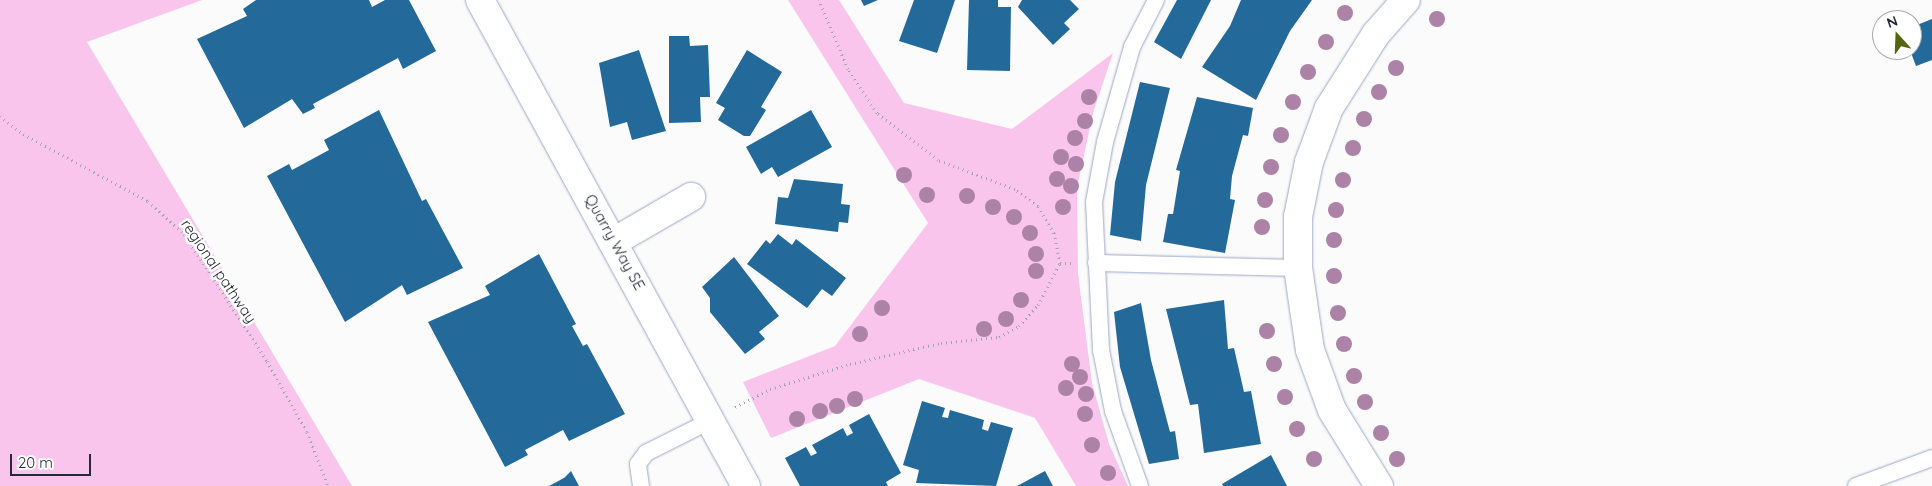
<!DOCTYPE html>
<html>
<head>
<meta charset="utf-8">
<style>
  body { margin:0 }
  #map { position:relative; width:1932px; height:486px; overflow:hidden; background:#fbfbfb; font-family:Quicksand,sans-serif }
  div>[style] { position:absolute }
  .green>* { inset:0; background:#f9c5ed }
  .building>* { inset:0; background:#236a9b }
  .path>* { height:3px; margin-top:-1.5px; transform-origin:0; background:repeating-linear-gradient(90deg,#a3a5a9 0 1px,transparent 0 5px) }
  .roads { filter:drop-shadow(0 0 1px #9ea6c5) drop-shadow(0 0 1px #9ea6c5) }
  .service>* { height:16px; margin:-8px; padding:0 8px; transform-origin:8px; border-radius:8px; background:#fff }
  .minor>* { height:28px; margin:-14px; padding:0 14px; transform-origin:14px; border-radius:14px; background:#fff }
  .tertiary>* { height:28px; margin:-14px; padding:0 14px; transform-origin:14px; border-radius:14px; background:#fff }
  .trees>* { width:16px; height:16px; margin:-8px; border-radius:50%; background:#ac83a6 }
  span { translate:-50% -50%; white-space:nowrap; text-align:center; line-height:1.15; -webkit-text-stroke:5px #fff; paint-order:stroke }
  .street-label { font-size:15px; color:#262a36 }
  .north { position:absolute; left:1872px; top:10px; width:50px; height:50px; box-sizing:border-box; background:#fff; border:1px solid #a8aaaf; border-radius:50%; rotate:340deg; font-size:14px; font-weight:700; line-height:20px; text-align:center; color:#262a36 }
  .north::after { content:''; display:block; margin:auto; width:18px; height:22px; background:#53650f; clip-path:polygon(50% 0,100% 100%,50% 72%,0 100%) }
  .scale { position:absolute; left:10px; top:454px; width:81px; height:22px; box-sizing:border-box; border:2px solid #262a36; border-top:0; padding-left:6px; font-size:15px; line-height:18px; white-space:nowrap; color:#262a36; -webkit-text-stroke:4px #fff; paint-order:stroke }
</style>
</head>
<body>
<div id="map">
  <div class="green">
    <i style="clip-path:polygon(0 0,202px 0,87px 42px,352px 486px,0 486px)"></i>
    <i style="clip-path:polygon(788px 0,839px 0,904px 103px,1012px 129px,1113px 53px,1093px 113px,1077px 188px,1078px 274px,1092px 383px,1109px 444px,1128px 486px,1076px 486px,1035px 418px,919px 379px,771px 438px,743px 382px,835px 346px,928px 223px)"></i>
  </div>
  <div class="building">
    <i style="clip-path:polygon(256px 0,369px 0,372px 7px,385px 0,409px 0,436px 51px,403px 69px,398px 58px,313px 104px,315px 108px,303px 114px,292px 99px,244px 128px,197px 39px,247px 16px,243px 9px)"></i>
    <i style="clip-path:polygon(861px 0,878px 0,864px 6px)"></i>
    <i style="clip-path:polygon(914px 0,955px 0,937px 53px,899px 41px)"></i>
    <i style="clip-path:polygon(969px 0,998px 0,998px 7px,1011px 7px,1010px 71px,967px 70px)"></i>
    <i style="clip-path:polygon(1022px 0,1070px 0,1079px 9px,1064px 23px,1070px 29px,1053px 45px,1018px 7px)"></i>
    <i style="clip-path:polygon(1177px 0,1211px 0,1181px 59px,1154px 42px)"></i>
    <i style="clip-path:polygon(1241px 0,1312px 0,1290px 31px,1256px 100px,1202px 67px,1230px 26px)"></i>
    <i style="clip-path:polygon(1932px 19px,1932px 60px,1916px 66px,1910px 50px,1912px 27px)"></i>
    <i style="clip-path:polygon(669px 36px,689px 36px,690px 46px,708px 45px,710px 97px,700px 97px,701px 122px,669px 123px)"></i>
    <i style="clip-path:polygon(639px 50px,666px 131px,632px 140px,627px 122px,610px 127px,599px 63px)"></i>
    <i style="clip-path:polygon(747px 50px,782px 72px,761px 107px,766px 110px,750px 136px,744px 136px,718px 120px,725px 108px,716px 103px)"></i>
    <i style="clip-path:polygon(1140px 82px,1170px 88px,1146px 185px,1141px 241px,1110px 235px,1115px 182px)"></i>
    <i style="clip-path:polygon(1197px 97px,1253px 108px,1248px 136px,1243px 135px,1232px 176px,1230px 199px,1235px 200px,1225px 253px,1163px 242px,1168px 214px,1173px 214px,1180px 171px,1176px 170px)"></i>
    <i style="clip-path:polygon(379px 110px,422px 201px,426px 199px,463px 268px,407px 295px,402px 285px,345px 322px,267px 176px,289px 164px,292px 170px,329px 150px,324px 140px)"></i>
    <i style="clip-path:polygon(811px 110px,832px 147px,778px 177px,772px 167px,761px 174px,746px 147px)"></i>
    <i style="clip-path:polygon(794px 179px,843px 184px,841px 204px,850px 205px,848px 223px,839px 222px,838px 232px,775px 224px,778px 197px,788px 198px)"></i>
    <i style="clip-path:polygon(778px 234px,792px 245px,796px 239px,846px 278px,832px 296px,822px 289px,807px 308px,747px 264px,766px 240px,770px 244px)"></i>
    <i style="clip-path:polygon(539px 254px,576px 324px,572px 326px,583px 346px,587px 344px,625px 414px,569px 441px,563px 430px,525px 450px,528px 455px,505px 467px,428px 322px,490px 295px,485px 286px)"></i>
    <i style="clip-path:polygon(734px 257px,779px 316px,759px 332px,765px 339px,745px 354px,710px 312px,710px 298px,702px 287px)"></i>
    <i style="clip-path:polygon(1224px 300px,1228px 349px,1234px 348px,1244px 392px,1251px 391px,1261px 444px,1204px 453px,1198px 404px,1190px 405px,1166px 309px)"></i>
    <i style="clip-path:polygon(1141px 303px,1151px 360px,1170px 432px,1175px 431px,1179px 459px,1149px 464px,1120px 367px,1114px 312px)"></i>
    <i style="clip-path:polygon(922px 401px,945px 408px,942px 417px,948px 418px,950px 410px,984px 420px,982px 429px,988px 431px,991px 422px,1013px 428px,996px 486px,916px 483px,919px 470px,903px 465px)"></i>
    <i style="clip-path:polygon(869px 414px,901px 473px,886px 482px,888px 486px,800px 486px,785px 458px,806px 447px,811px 456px,817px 453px,812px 445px,843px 428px,847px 436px,853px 433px,849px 425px)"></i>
    <i style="clip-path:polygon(1271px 455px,1287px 486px,1223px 486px,1222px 484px)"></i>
    <i style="clip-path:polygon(571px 471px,579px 486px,549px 486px,564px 478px)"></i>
    <i style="clip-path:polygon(1045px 471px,1053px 486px,1017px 486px)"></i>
  </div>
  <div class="path">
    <i style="left:0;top:116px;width:29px;rotate:38deg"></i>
    <i style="left:23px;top:134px;width:142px;rotate:28.2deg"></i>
    <i style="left:148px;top:201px;width:49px;rotate:42.5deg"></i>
    <i style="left:184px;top:234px;width:152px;rotate:56.8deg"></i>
    <i style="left:267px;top:361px;width:81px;rotate:60.6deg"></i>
    <i style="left:307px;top:432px;width:58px;rotate:68.7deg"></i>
    <i style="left:1060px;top:263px;width:15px"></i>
    <i style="left:735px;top:407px;width:39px;rotate:-27deg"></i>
    <i style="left:770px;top:389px;width:84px;rotate:-17.4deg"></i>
    <i style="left:850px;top:364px;width:93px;rotate:-13deg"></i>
    <i style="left:941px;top:343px;width:58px;rotate:-5.9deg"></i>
    <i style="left:999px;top:337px;width:23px;rotate:-29deg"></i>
    <i style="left:1019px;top:326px;width:28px;rotate:-48deg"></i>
    <i style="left:1038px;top:305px;width:47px;rotate:-62.4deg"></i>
    <i style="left:1060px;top:263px;width:31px;rotate:-101deg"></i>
    <i style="left:1054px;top:233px;width:31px;rotate:-121deg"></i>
    <i style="left:1038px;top:206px;width:29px;rotate:-144deg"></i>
    <i style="left:1015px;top:189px;width:82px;rotate:-159.4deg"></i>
    <i style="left:938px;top:160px;width:77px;rotate:-142.4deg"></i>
    <i style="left:877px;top:113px;width:53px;rotate:-123.4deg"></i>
    <i style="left:848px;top:69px;width:75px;rotate:-112.8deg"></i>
  </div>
  <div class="roads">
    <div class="service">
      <i style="left:1096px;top:263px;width:202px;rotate:1.4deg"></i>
      <i style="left:641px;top:486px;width:22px;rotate:-98deg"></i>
      <i style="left:638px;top:464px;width:14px;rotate:-54deg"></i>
      <i style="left:646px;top:453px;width:74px;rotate:-26.6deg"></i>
      <i style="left:1140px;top:486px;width:80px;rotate:-109.8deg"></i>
      <i style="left:1113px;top:411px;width:62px;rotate:-101.1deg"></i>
      <i style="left:1101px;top:350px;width:148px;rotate:-92.7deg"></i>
      <i style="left:1094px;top:202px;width:61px;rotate:-79.6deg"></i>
      <i style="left:1105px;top:142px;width:99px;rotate:-74.1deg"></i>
      <i style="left:1132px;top:47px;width:53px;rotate:-62.9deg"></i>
      <i style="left:1856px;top:486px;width:81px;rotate:-20.2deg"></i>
    </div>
    <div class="minor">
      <i style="left:480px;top:0;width:554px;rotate:61.31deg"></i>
      <i style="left:615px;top:241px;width:88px;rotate:-30.1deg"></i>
    </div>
    <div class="tertiary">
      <i style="left:1379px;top:486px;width:89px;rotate:-121.7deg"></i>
      <i style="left:1332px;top:410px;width:64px;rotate:-110.1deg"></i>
      <i style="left:1310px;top:350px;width:83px;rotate:-98.3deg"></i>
      <i style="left:1298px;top:268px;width:51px;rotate:-90deg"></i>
      <i style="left:1298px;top:217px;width:56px;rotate:-78.7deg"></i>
      <i style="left:1309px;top:162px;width:58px;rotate:-69.7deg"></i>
      <i style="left:1329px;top:108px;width:88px;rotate:-57.6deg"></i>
      <i style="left:1376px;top:34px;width:45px;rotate:-48.6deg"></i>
    </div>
  </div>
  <div class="trees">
    <i style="left:1345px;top:13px"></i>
    <i style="left:1437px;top:19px"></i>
    <i style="left:1326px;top:42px"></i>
    <i style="left:1396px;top:68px"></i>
    <i style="left:1308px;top:72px"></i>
    <i style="left:1379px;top:92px"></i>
    <i style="left:1089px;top:97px"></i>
    <i style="left:1293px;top:102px"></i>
    <i style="left:1364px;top:119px"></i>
    <i style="left:1085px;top:121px"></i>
    <i style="left:1281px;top:135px"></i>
    <i style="left:1075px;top:138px"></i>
    <i style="left:1353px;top:148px"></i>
    <i style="left:1061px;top:157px"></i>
    <i style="left:1076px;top:164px"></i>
    <i style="left:1271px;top:167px"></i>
    <i style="left:904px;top:175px"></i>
    <i style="left:1057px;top:179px"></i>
    <i style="left:1343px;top:180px"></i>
    <i style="left:1071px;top:186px"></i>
    <i style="left:927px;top:195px"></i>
    <i style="left:967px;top:196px"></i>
    <i style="left:1265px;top:200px"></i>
    <i style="left:993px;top:207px"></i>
    <i style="left:1063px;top:207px"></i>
    <i style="left:1336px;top:210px"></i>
    <i style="left:1014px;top:217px"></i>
    <i style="left:1262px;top:227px"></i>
    <i style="left:1030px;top:233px"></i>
    <i style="left:1334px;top:240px"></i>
    <i style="left:1036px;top:254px"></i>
    <i style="left:1036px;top:271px"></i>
    <i style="left:1334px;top:276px"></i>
    <i style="left:1021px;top:300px"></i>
    <i style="left:882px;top:308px"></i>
    <i style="left:1338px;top:313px"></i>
    <i style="left:1006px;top:319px"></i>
    <i style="left:984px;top:329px"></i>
    <i style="left:1267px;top:331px"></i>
    <i style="left:860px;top:334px"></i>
    <i style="left:1344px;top:344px"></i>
    <i style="left:1072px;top:364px"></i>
    <i style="left:1274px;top:364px"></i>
    <i style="left:1354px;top:376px"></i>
    <i style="left:1080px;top:377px"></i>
    <i style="left:1066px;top:388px"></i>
    <i style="left:1086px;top:394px"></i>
    <i style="left:1285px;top:397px"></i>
    <i style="left:855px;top:399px"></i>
    <i style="left:1365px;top:402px"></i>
    <i style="left:837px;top:406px"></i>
    <i style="left:820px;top:411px"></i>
    <i style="left:1085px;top:414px"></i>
    <i style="left:797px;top:419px"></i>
    <i style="left:1297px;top:429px"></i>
    <i style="left:1381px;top:433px"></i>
    <i style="left:1092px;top:445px"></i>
    <i style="left:1314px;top:459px"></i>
    <i style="left:1397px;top:459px"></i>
    <i style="left:1108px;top:473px"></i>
  </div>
  <div class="street-label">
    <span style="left:615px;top:242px;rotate:61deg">Quarry Way SE</span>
    <span style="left:219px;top:271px;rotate:56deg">regional pathway</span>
  </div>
  <div class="north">N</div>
  <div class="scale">20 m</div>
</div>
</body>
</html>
